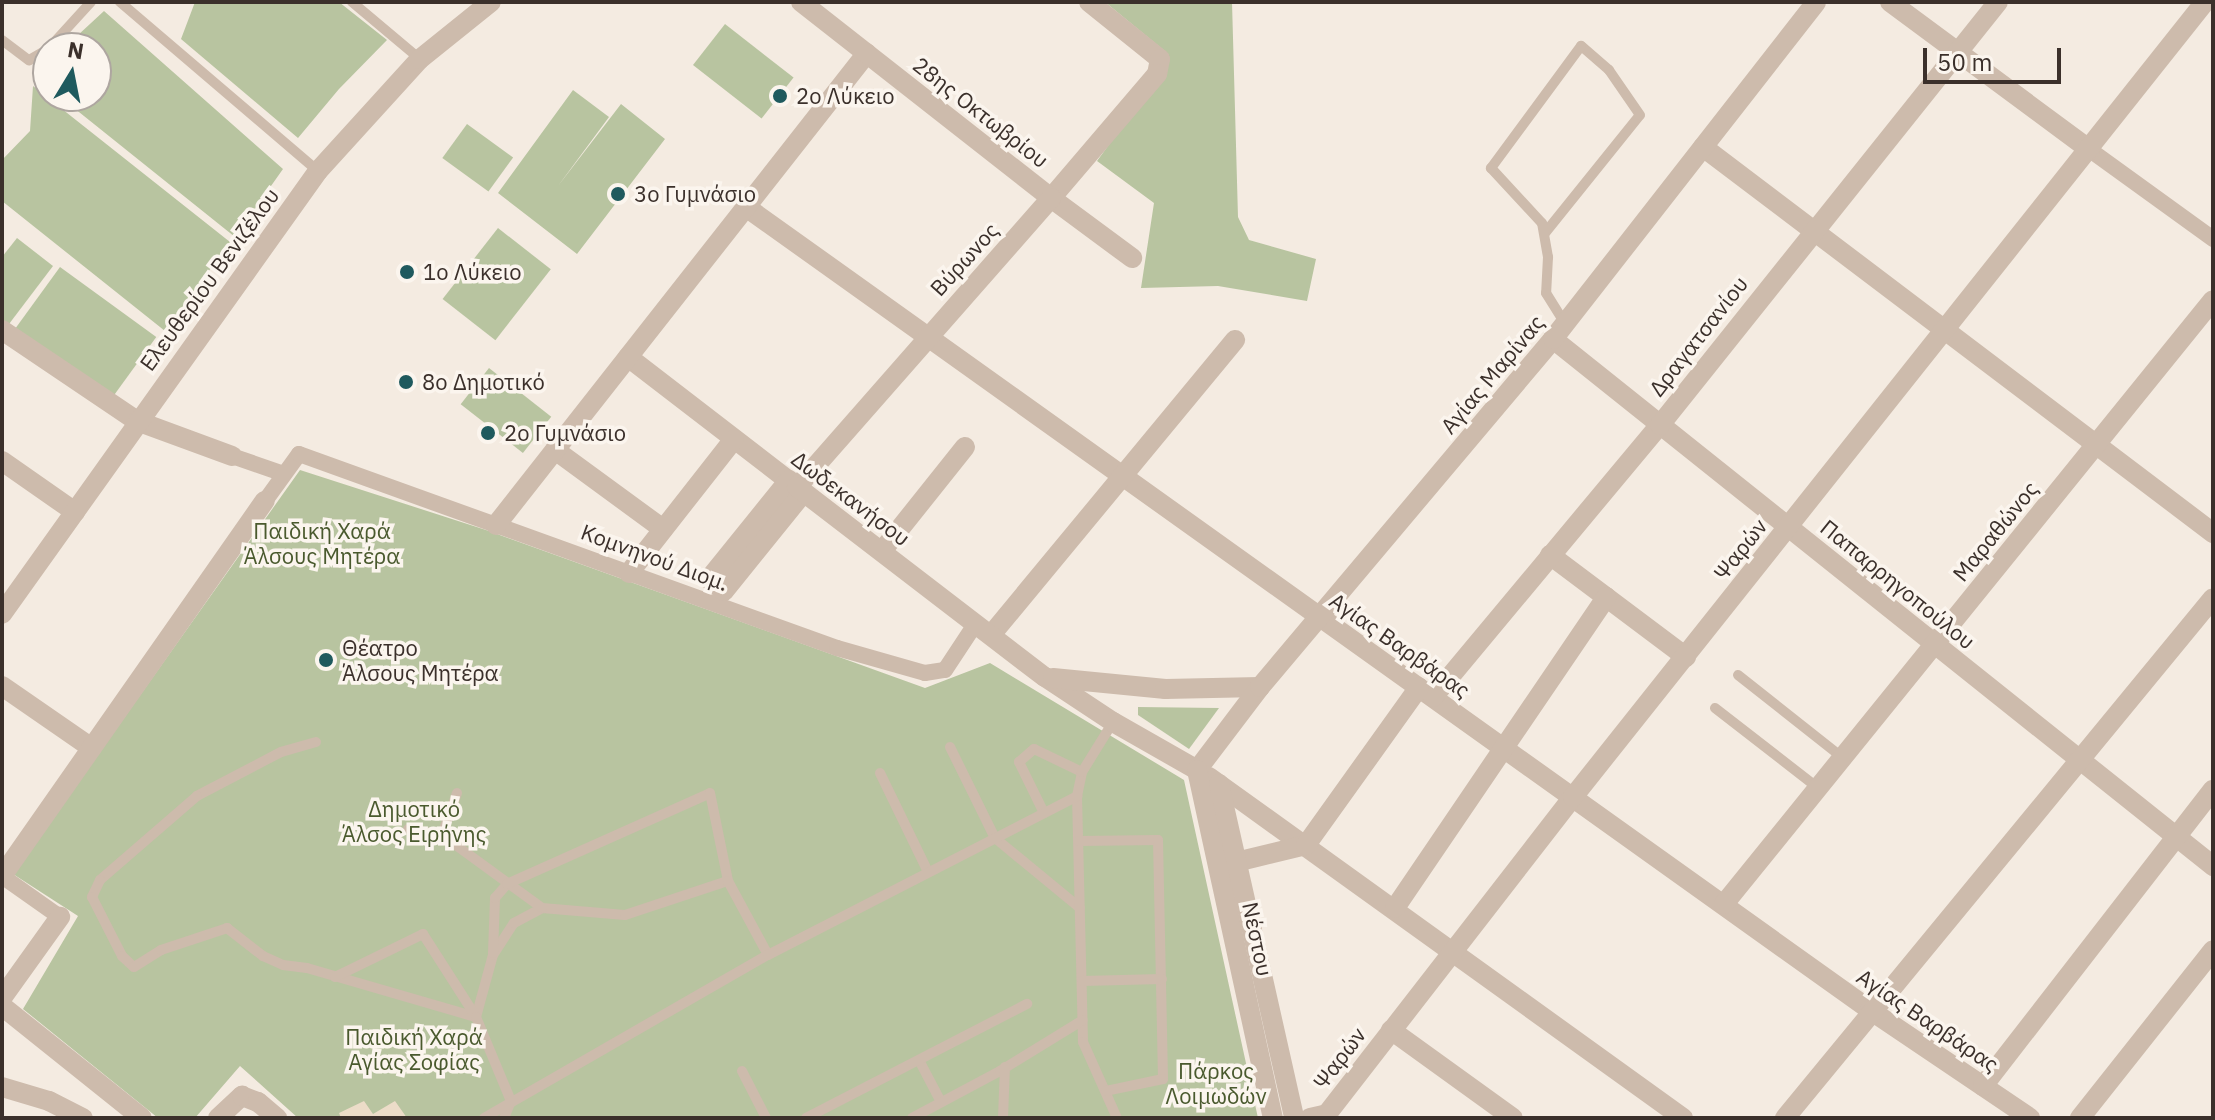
<!DOCTYPE html>
<html>
<head>
<meta charset="utf-8">
<style>
  body { margin:0 }
  #map { position:relative; width:2215px; height:1120px; overflow:hidden; background:#f4ebe1; font-family:"IBM Plex Sans",sans-serif }
  div>[style] { position:absolute }
  .green>* { inset:0; background:#b8c4a0; transform-origin:0 0 }
  .plaza>* { inset:0; background:#ecdcc8 }
  .service>* { height:10px; margin:-5px; padding:0 5px; transform-origin:5px; border-radius:5px; background:#cdbbac }
  .pedestrian>* { height:16px; margin:-8px; padding:0 8px; transform-origin:8px; border-radius:8px; background:#cdbbac }
  .minor>* { height:20px; margin:-10px; padding:0 10px; transform-origin:10px; border-radius:10px; background:#cdbbac }
  .tertiary>* { height:20px; margin:-10px; padding:0 10px; transform-origin:10px; border-radius:10px; background:#cdbbac }
  .dots>* { width:22px; height:22px; translate:-50% -50%; box-sizing:border-box; border:4px solid #fbf5ee; border-radius:50% }
  span { translate:-50% -50%; white-space:nowrap; text-align:center; line-height:1.15; -webkit-text-stroke:7px #fbf5ee; paint-order:stroke }
  .poi-label { font-size:22px; color:#3b302b }
  .left { translate:0 -50%; text-align:left }
  .street-label { font-size:22px; color:#3b302b }
  .park-label { font-size:22px; color:#4a5a2e }
  .frame { position:absolute; inset:0; border:4px solid #3b302b; pointer-events:none }
  .north { position:absolute; left:32px; top:32px; width:80px; height:80px; box-sizing:border-box; background:#fbf5ee; border:2px solid #aea6a0; border-radius:50%; rotate:10deg; font-size:22px; font-weight:700; line-height:32px; text-align:center; color:#3b302b }
  .north::after { content:''; display:block; margin:auto; width:28px; height:36px; background:#1f5a5e; clip-path:polygon(50% 0,100% 100%,50% 72%,0 100%) }
  .scale { position:absolute; left:1923px; top:48px; width:138px; height:36px; box-sizing:border-box; border:4px solid #3b302b; border-top:0; padding-left:10px; font-size:24px; line-height:28px; white-space:nowrap; color:#3b302b; -webkit-text-stroke:6px #fbf5ee; paint-order:stroke }
</style>
</head>
<body>
<div id="map">
  <div class="green">
    <i style="clip-path:polygon(195px 2px,339px 2px,387px 40px,339px 89px,298px 138px,181px 39px)"></i>
    <i style="clip-path:polygon(1105px 2px,1232px 2px,1238px 217px,1249px 240px,1316px 259px,1307px 301px,1218px 286px,1141px 288px,1154px 203px,1097px 161px,1168px 64px,1166px 52px)"></i>
    <i style="clip-path:polygon(104px 11px,283px 169px,235px 237px,59px 96px,96px 96px,96px 48px,64px 48px)"></i>
    <i style="left:725px;top:24px;width:87px;height:52px;rotate:38deg"></i>
    <i style="clip-path:polygon(33px 86px,230px 242px,165px 331px,2px 201px,2px 160px,30px 131px)"></i>
    <i style="clip-path:polygon(573px 90px,609px 117px,558px 186px,621px 104px,665px 139px,577px 254px,498px 193px)"></i>
    <i style="left:467px;top:124px;width:57px;height:42px;rotate:36deg"></i>
    <i style="left:498px;top:228px;width:67px;height:90px;rotate:38deg"></i>
    <i style="clip-path:polygon(17px 238px,53px 266px,6px 328px,2px 325px,2px 257px)"></i>
    <i style="left:60px;top:267px;width:119px;height:80px;rotate:36deg"></i>
    <i style="left:489px;top:368px;width:79px;height:46px;rotate:38deg"></i>
    <i style="clip-path:polygon(300px 470px,486px 530px,925px 688px,990px 663px,1184px 780px,1258px 1118px,298px 1118px,240px 1066px,195px 1118px,158px 1118px,23px 1009px,78px 916px,13px 874px)"></i>
    <i style="clip-path:polygon(1138px 707px,1219px 708px,1189px 749px,1138px 715px)"></i>
  </div>
  <div class="plaza">
    <i style="clip-path:polygon(364px 1101px,373px 1114px,395px 1101px,407px 1118px,341px 1118px,339px 1113px)"></i>
  </div>
  <div class="service">
    <i style="left:120px;top:2px;width:260px;rotate:40.5deg"></i>
    <i style="left:352px;top:2px;width:89px;rotate:40deg"></i>
    <i style="left:2px;top:40px;width:34px;rotate:37deg"></i>
    <i style="left:29px;top:60px;width:22px;rotate:-30deg"></i>
    <i style="left:49px;top:48px;width:62px;rotate:-47.6deg"></i>
    <i style="left:1545px;top:233px;width:151px;rotate:-51.2deg"></i>
    <i style="left:1640px;top:115px;width:55px;rotate:-124.6deg"></i>
    <i style="left:1609px;top:70px;width:37px;rotate:-139deg"></i>
    <i style="left:1581px;top:46px;width:152px;rotate:126.4deg"></i>
    <i style="left:1491px;top:168px;width:75px;rotate:47.2deg"></i>
    <i style="left:1542px;top:223px;width:35px;rotate:80deg"></i>
    <i style="left:1548px;top:257px;width:36px;rotate:93deg"></i>
    <i style="left:1546px;top:293px;width:36px;rotate:58deg"></i>
    <i style="left:1738px;top:675px;width:132px;rotate:38.3deg"></i>
    <i style="left:1715px;top:708px;width:130px;rotate:37.8deg"></i>
    <i style="left:316px;top:742px;width:36px;rotate:164deg"></i>
    <i style="left:281px;top:752px;width:95px;rotate:152.4deg"></i>
    <i style="left:197px;top:796px;width:128px;rotate:139.1deg"></i>
    <i style="left:100px;top:880px;width:19px;rotate:115deg"></i>
    <i style="left:92px;top:897px;width:66px;rotate:63deg"></i>
    <i style="left:122px;top:956px;width:16px;rotate:43deg"></i>
    <i style="left:134px;top:967px;width:32px;rotate:-32deg"></i>
    <i style="left:161px;top:950px;width:70px;rotate:-18.4deg"></i>
    <i style="left:227px;top:928px;width:46px;rotate:37.9deg"></i>
    <i style="left:263px;top:956px;width:22px;rotate:24deg"></i>
    <i style="left:283px;top:965px;width:24px;rotate:7deg"></i>
    <i style="left:307px;top:968px;width:176px;rotate:16.2deg"></i>
    <i style="left:476px;top:1017px;width:64px;rotate:-74.7deg"></i>
    <i style="left:493px;top:955px;width:38px;rotate:-57deg"></i>
    <i style="left:514px;top:923px;width:32px;rotate:-28deg"></i>
    <i style="left:542px;top:908px;width:83px;rotate:4.8deg"></i>
    <i style="left:625px;top:915px;width:108px;rotate:-18.3deg"></i>
    <i style="left:950px;top:747px;width:102px;rotate:63.7deg"></i>
    <i style="left:995px;top:838px;width:110px;rotate:39.5deg"></i>
    <i style="left:880px;top:773px;width:110px;rotate:64.1deg"></i>
    <i style="left:457px;top:793px;width:45px;rotate:109.7deg"></i>
    <i style="left:442px;top:835px;width:124px;rotate:36.1deg"></i>
    <i style="left:1077px;top:796px;width:246px;rotate:88.6deg"></i>
    <i style="left:1083px;top:1042px;width:83px;rotate:65.9deg"></i>
    <i style="left:1044px;top:813px;width:57px;rotate:-116.1deg"></i>
    <i style="left:1019px;top:762px;width:20px;rotate:-41deg"></i>
    <i style="left:1034px;top:749px;width:53px;rotate:25.6deg"></i>
    <i style="left:408px;top:829px;width:35px;rotate:10deg"></i>
    <i style="left:1079px;top:841px;width:79px;rotate:-0.7deg"></i>
    <i style="left:1158px;top:840px;width:239px;rotate:88.8deg"></i>
    <i style="left:1163px;top:1079px;width:58px;rotate:168.1deg"></i>
    <i style="left:493px;top:953px;width:55px;rotate:-87.9deg"></i>
    <i style="left:495px;top:898px;width:18px;rotate:-49deg"></i>
    <i style="left:507px;top:884px;width:222px;rotate:-24.1deg"></i>
    <i style="left:710px;top:793px;width:90px;rotate:78.4deg"></i>
    <i style="left:728px;top:881px;width:84px;rotate:61.6deg"></i>
    <i style="left:335px;top:977px;width:98px;rotate:-26deg"></i>
    <i style="left:423px;top:934px;width:98px;rotate:57.4deg"></i>
    <i style="left:476px;top:1017px;width:91px;rotate:67.4deg"></i>
    <i style="left:511px;top:1101px;width:18px;rotate:112deg"></i>
    <i style="left:1082px;top:981px;width:80px;rotate:-1.4deg"></i>
    <i style="left:920px;top:1062px;width:45px;rotate:62.3deg"></i>
    <i style="left:742px;top:1071px;width:53px;rotate:62.9deg"></i>
    <i style="left:484px;top:1118px;width:327px;rotate:-29.9deg"></i>
    <i style="left:768px;top:955px;width:348px;rotate:-27.2deg"></i>
    <i style="left:1077px;top:796px;width:25px;rotate:-78deg"></i>
    <i style="left:1082px;top:772px;width:59px;rotate:-58.2deg"></i>
    <i style="left:806px;top:1118px;width:249px;rotate:-27.3deg"></i>
    <i style="left:912px;top:1118px;width:100px;rotate:-28.1deg"></i>
    <i style="left:1000px;top:1071px;width:97px;rotate:-31.6deg"></i>
    <i style="left:1003px;top:1118px;width:51px;rotate:-87.8deg"></i>
  </div>
  <div class="pedestrian">
    <i style="left:2090px;top:150px;width:152px;rotate:35.9deg"></i>
    <i style="left:232px;top:456px;width:55px;rotate:19.1deg"></i>
    <i style="left:265px;top:501px;width:58px;rotate:-54.1deg"></i>
    <i style="left:299px;top:454px;width:572px;rotate:19.83deg"></i>
    <i style="left:837px;top:648px;width:91px;rotate:15.9deg"></i>
    <i style="left:925px;top:673px;width:20px;rotate:-9deg"></i>
    <i style="left:945px;top:670px;width:56px;rotate:-56.6deg"></i>
    <i style="left:2px;top:876px;width:71px;rotate:35.3deg"></i>
  </div>
  <div class="minor">
    <i style="left:1089px;top:2px;width:91px;rotate:38.8deg"></i>
    <i style="left:1160px;top:59px;width:15px;rotate:101deg"></i>
    <i style="left:1157px;top:74px;width:163px;rotate:130.5deg"></i>
    <i style="left:1051px;top:198px;width:101px;rotate:36.5deg"></i>
    <i style="left:1890px;top:2px;width:249px;rotate:36.5deg"></i>
    <i style="left:1703px;top:147px;width:640px;rotate:37.12deg"></i>
    <i style="left:746px;top:207px;width:1381px;rotate:35.54deg"></i>
    <i style="left:1870px;top:1010px;width:193px;rotate:34deg"></i>
    <i style="left:2px;top:330px;width:163px;rotate:34deg"></i>
    <i style="left:137px;top:421px;width:101px;rotate:20.2deg"></i>
    <i style="left:1553px;top:339px;width:845px;rotate:38.61deg"></i>
    <i style="left:628px;top:357px;width:213px;rotate:37.6deg"></i>
    <i style="left:555px;top:450px;width:134px;rotate:36.2deg"></i>
    <i style="left:2px;top:461px;width:89px;rotate:34.9deg"></i>
    <i style="left:789px;top:480px;width:127px;rotate:128.9deg"></i>
    <i style="left:709px;top:579px;width:19px;rotate:39deg"></i>
    <i style="left:724px;top:591px;width:127px;rotate:-51.1deg"></i>
    <i style="left:496px;top:525px;width:600px;rotate:-51.83deg"></i>
    <i style="left:882px;top:551px;width:133px;rotate:-51.4deg"></i>
    <i style="left:1550px;top:555px;width:170px;rotate:36.9deg"></i>
    <i style="left:629px;top:573px;width:170px;rotate:-51.9deg"></i>
    <i style="left:991px;top:635px;width:383px;rotate:-50.4deg"></i>
    <i style="left:2px;top:686px;width:109px;rotate:34.6deg"></i>
    <i style="left:1433px;top:697px;width:354px;rotate:-50.2deg"></i>
    <i style="left:1660px;top:425px;width:541px;rotate:-51.37deg"></i>
    <i style="left:1209px;top:777px;width:584px;rotate:35.73deg"></i>
    <i style="left:1236px;top:862px;width:72px;rotate:-13.7deg"></i>
    <i style="left:1306px;top:845px;width:194px;rotate:-54.4deg"></i>
    <i style="left:2px;top:876px;width:458px;rotate:-55deg"></i>
    <i style="left:1724px;top:904px;width:777px;rotate:-51.01deg"></i>
    <i style="left:1395px;top:908px;width:376px;rotate:-55.8deg"></i>
    <i style="left:2px;top:998px;width:100px;rotate:-54.4deg"></i>
    <i style="left:2px;top:1006px;width:179px;rotate:38.7deg"></i>
    <i style="left:1391px;top:1030px;width:150px;rotate:35.8deg"></i>
    <i style="left:1983px;top:1086px;width:375px;rotate:-52.2deg"></i>
    <i style="left:2px;top:1087px;width:49px;rotate:16.6deg"></i>
    <i style="left:49px;top:1101px;width:38px;rotate:27deg"></i>
    <i style="left:218px;top:1118px;width:33px;rotate:-43deg"></i>
    <i style="left:242px;top:1096px;width:17px;rotate:21deg"></i>
    <i style="left:258px;top:1102px;width:25px;rotate:40deg"></i>
    <i style="left:1310px;top:1118px;width:17px;rotate:-13deg"></i>
    <i style="left:1327px;top:1114px;width:401px;rotate:-52.2deg"></i>
    <i style="left:1573px;top:797px;width:1016px;rotate:-51.52deg"></i>
    <i style="left:1785px;top:1118px;width:673px;rotate:-50.54deg"></i>
    <i style="left:2080px;top:1118px;width:214px;rotate:-51.6deg"></i>
  </div>
  <div class="tertiary">
    <i style="left:801px;top:2px;width:318px;rotate:38.1deg"></i>
    <i style="left:1051px;top:198px;width:385px;rotate:131.3deg"></i>
    <i style="left:797px;top:487px;width:312px;rotate:37.5deg"></i>
    <i style="left:1045px;top:677px;width:82px;rotate:33.5deg"></i>
    <i style="left:1113px;top:722px;width:97px;rotate:29.7deg"></i>
    <i style="left:2px;top:614px;width:544px;rotate:-54.5deg"></i>
    <i style="left:318px;top:171px;width:151px;rotate:-47.7deg"></i>
    <i style="left:420px;top:59px;width:91px;rotate:-38.8deg"></i>
    <i style="left:1053px;top:678px;width:113px;rotate:5.6deg"></i>
    <i style="left:1165px;top:689px;width:95px;rotate:-1.2deg"></i>
    <i style="left:1197px;top:770px;width:104px;rotate:-52.8deg"></i>
    <i style="left:1260px;top:687px;width:455px;rotate:-49.9deg"></i>
    <i style="left:1553px;top:339px;width:427px;rotate:-52deg"></i>
    <i style="left:1197px;top:770px;width:356px;rotate:77.7deg"></i>
    <i style="left:1219px;top:784px;width:342px;rotate:77.3deg"></i>
  </div>
  <div class="dots">
    <i style="left:780px;top:96px;background:#1f5a5e"></i>
    <i style="left:618px;top:194px;background:#1f5a5e"></i>
    <i style="left:407px;top:272px;background:#1f5a5e"></i>
    <i style="left:406px;top:382px;background:#1f5a5e"></i>
    <i style="left:488px;top:433px;background:#1f5a5e"></i>
    <i style="left:326px;top:660px;background:#1f5a5e"></i>
  </div>
  <div class="poi-label">
    <span class="left" style="left:796px;top:96px">2ο Λύκειο</span>
    <span class="left" style="left:634px;top:194px">3ο Γυμνάσιο</span>
    <span class="left" style="left:423px;top:272px">1ο Λύκειο</span>
    <span class="left" style="left:422px;top:382px">8ο Δημοτικό</span>
    <span class="left" style="left:504px;top:433px">2ο Γυμνάσιο</span>
    <span class="left" style="left:342px;top:660px">Θέατρο<br>Άλσους Μητέρα</span>
  </div>
  <div class="street-label">
    <span style="left:981px;top:112px;rotate:38deg">28ης Οκτωβρίου</span>
    <span style="left:964px;top:259px;rotate:-48deg">Βύρωνος</span>
    <span style="left:209px;top:279px;rotate:-54deg">Ελευθερίου Βενιζέλου</span>
    <span style="left:1698px;top:336px;rotate:-52deg">Δραγατσανίου</span>
    <span style="left:1492px;top:374px;rotate:-50deg">Αγίας Μαρίνας</span>
    <span style="left:851px;top:498px;rotate:37deg">Δωδεκανήσου</span>
    <span style="left:1995px;top:531px;rotate:-51deg">Μαραθώνος</span>
    <span style="left:1740px;top:549px;rotate:-52deg">Ψαρών</span>
    <span style="left:655px;top:557px;rotate:20deg">Κομνηνού Διομ.</span>
    <span style="left:1898px;top:584px;rotate:39deg">Παπαρρηγοπούλου</span>
    <span style="left:1400px;top:645px;rotate:35deg">Αγίας Βαρβάρας</span>
    <span style="left:1258px;top:939px;rotate:78deg">Νέστου</span>
    <span style="left:1928px;top:1020px;rotate:34deg">Αγίας Βαρβάρας</span>
    <span style="left:1339px;top:1058px;rotate:-53deg">Ψαρών</span>
  </div>
  <div class="park-label">
    <span style="left:322px;top:543px">Παιδική Χαρά<br>Άλσους Μητέρα</span>
    <span style="left:414px;top:821px">Δημοτικό<br>Άλσος Ειρήνης</span>
    <span style="left:414px;top:1049px">Παιδική Χαρά<br>Αγίας Σοφίας</span>
    <span style="left:1216px;top:1083px">Πάρκος<br>Λοιμωδών</span>
  </div>
  <div class="frame"></div>
  <div class="north">N</div>
  <div class="scale">50 m</div>
</div>
</body>
</html>
